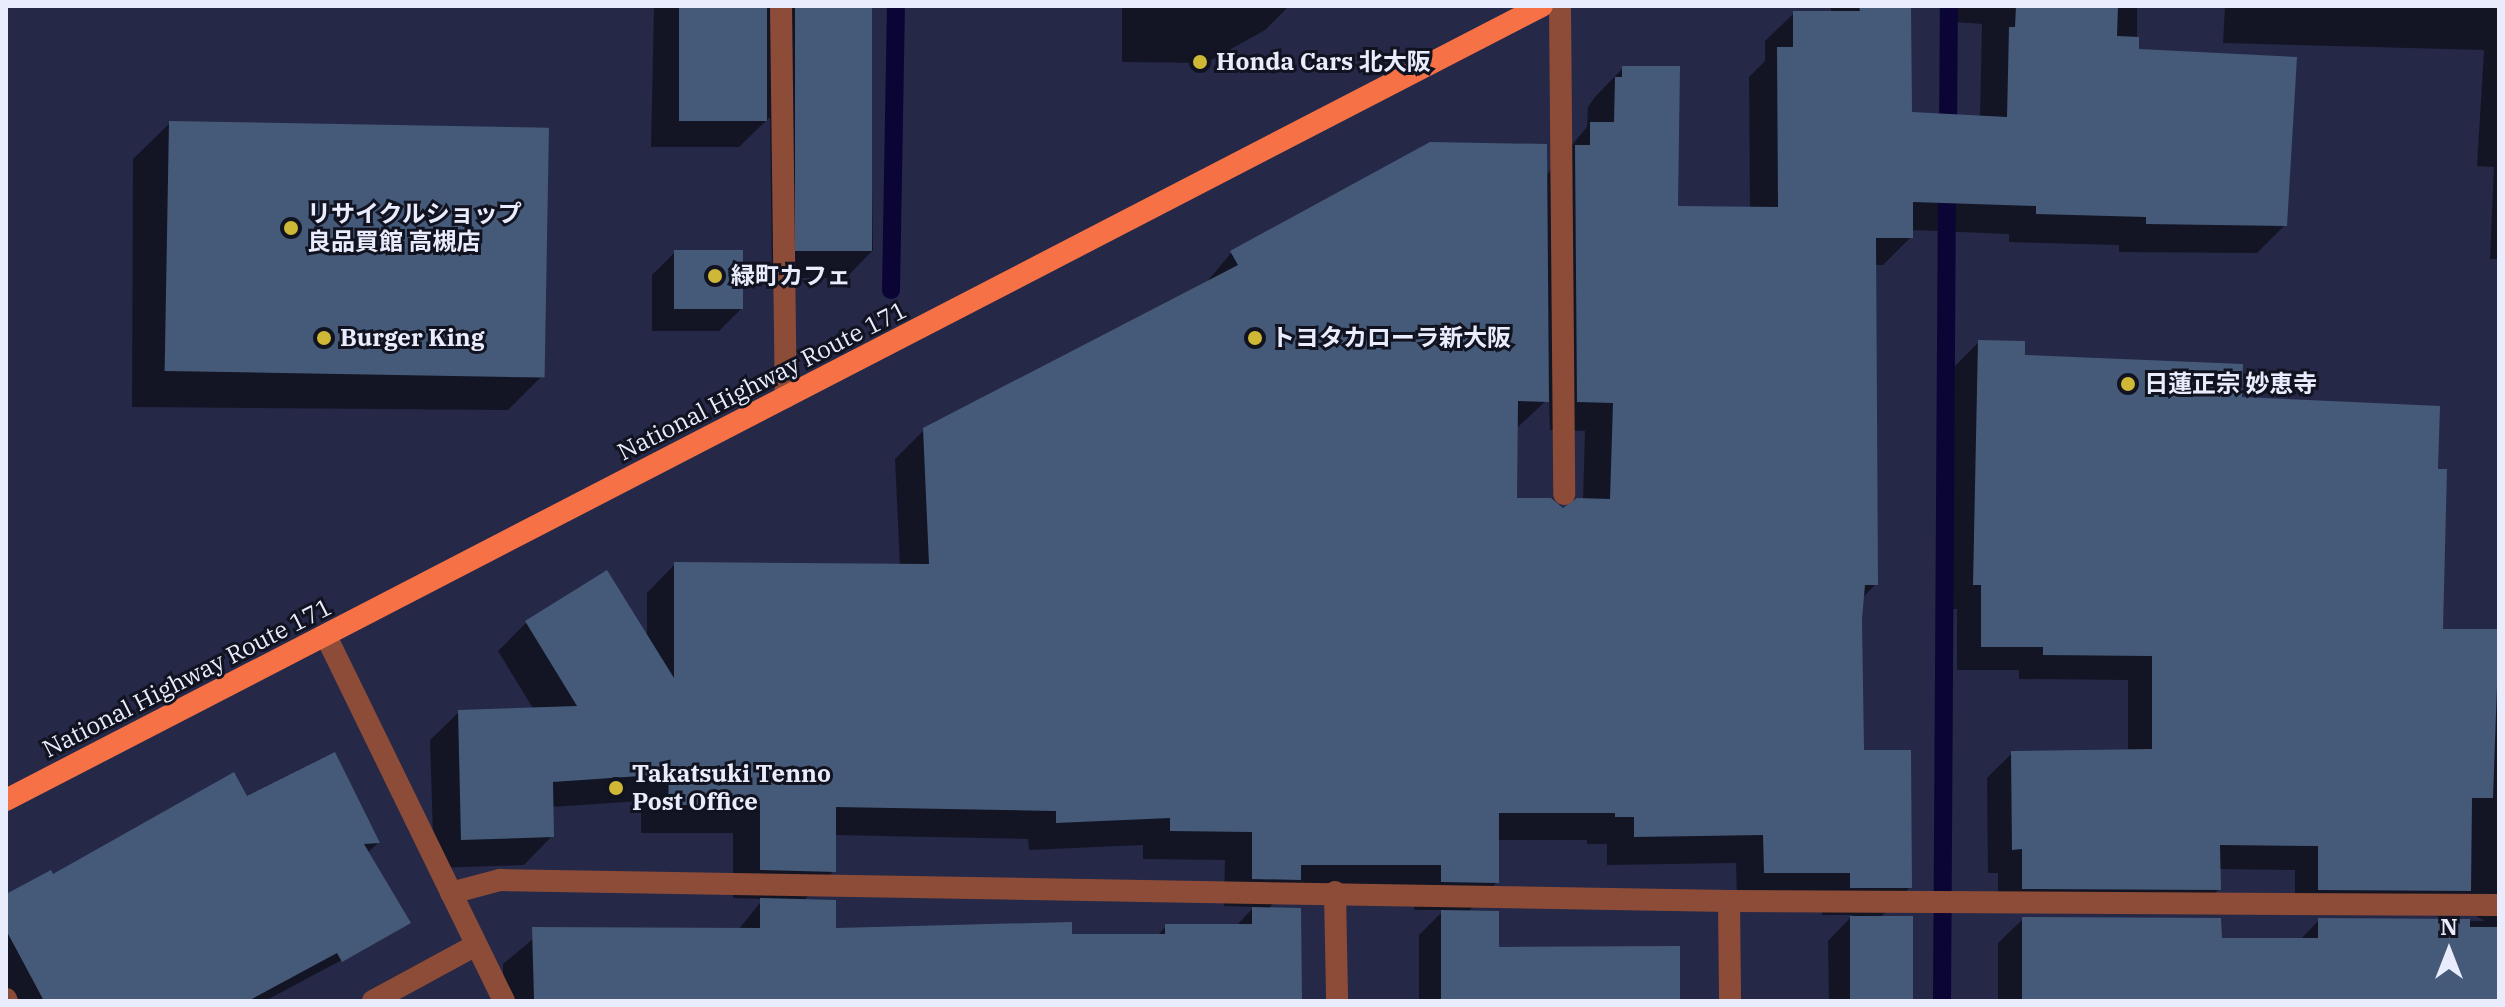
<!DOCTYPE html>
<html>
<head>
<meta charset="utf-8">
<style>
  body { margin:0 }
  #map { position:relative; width:2505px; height:1007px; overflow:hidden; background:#252847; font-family:"IBM Plex Serif","Noto Sans JP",serif }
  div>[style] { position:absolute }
  .shadow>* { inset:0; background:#0007 }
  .stream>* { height:18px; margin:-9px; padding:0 9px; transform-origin:9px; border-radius:9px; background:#0b0536 }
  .building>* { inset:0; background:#455a78; transform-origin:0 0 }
  .service>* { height:22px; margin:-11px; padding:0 11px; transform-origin:11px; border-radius:11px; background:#8d4c37 }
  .minor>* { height:22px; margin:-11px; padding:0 11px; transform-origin:11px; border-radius:11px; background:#8d4c37 }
  .trunk>* { height:22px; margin:-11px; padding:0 11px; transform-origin:11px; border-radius:11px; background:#f67146 }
  .dots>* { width:22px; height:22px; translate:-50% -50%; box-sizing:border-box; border:4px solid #111320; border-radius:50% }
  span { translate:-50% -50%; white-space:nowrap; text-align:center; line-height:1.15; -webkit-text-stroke:6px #111320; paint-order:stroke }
  .poi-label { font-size:24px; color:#e9ecfc; font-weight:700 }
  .left { translate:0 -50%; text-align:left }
  .street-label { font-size:24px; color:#e9ecfc }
  .frame { position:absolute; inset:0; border:8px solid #e9ecfc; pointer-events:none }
  .north { position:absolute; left:2409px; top:911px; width:80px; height:80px; -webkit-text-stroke:6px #111320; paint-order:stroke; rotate:0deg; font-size:22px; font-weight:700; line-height:32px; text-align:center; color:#e9ecfc }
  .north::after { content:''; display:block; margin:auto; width:28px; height:36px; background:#e9ecfc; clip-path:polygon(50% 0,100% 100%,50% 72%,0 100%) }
</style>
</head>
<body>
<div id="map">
  <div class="shadow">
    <i style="clip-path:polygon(654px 6px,869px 6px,873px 250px,846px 278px,772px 278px,770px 117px,739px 147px,651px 147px)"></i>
    <i style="clip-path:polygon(1122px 6px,1289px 6px,1265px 30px,1206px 63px,1122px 62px)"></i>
    <i style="clip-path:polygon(evenodd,1831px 6px,1909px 6px,1910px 114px,1980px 118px,1982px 24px,1955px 22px,1955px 6px,2137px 6px,2137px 51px,2285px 225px,2257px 253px,2119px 252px,2119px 245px,2009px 242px,2009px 234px,1911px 230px,1911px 237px,1883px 265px,1874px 265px,1876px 584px,1862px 598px,1862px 752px,1910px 887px,1880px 918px,1913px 1001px,1829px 1001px,1828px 941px,1853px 915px,1822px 915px,1822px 901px,1737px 901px,1736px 863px,1607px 865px,1607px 844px,1587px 844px,1587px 840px,1497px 840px,1497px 882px,1467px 913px,1497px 949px,1678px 1001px,1419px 1001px,1419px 935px,1444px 910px,1414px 910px,1414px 892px,1285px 892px,1268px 909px,1299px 910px,1300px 1001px,503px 1001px,503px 964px,545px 929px,738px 930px,763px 899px,733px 898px,733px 833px,641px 833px,641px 801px,551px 807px,552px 836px,524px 865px,434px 868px,430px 740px,459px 712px,534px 710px,498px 651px,526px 623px,606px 572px,647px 638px,647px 593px,675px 564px,900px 566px,895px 459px,924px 430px,1205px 284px,1231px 253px,1545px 177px,1587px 127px,1588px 107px,1595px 97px,1623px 68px,1676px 208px,1750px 209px,1749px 77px,1765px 61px,1765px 41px,1794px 13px,1831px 13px,1831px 6px,1549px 398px,1550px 430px,1585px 431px,1583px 500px,1563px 510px,1515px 500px,1516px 429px,1549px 398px,1831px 6px,834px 835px,1028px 839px,1029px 850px,1143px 845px,1143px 859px,1225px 860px,1224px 906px,1254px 907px,1236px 926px,1166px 926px,1157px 936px,834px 931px,803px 901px,834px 871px,834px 835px)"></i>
    <i style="clip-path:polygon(2225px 6px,2499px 6px,2499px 259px,2490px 259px,2494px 167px,2477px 166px,2484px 50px,2223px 43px)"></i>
    <i style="clip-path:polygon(170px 123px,545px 373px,508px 410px,132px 407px,133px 159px)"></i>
    <i style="clip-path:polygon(675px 252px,741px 309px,719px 331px,652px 331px,652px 275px)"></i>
    <i style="clip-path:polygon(1979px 342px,2023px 357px,2240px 399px,2436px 471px,2441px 631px,2499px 631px,2499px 1001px,1998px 1001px,1998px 943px,2023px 919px,2220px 940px,2300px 940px,2319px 920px,2485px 921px,2474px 915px,2295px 914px,2295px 870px,2219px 869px,2219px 889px,2194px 913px,1998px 912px,1998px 873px,1988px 873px,1987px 778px,2012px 753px,2128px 751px,2128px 680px,2019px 679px,2019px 670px,1957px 670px,1957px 609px,1949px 609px,1954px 367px)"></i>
    <i style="clip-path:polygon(247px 798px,378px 843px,367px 853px,381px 939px,265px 1001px,8px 1001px,6px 896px)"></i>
  </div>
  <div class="stream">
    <i style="left:1948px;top:135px;width:129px;rotate:-89.6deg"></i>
    <i style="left:891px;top:290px;width:284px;rotate:-89deg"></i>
    <i style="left:1942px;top:1001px;width:820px;rotate:-89.65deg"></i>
  </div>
  <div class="building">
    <i style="left:679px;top:6px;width:88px;height:115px"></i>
    <i style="left:795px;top:6px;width:77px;height:245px"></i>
    <i style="clip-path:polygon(1859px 6px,1911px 6px,1912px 112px,2007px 117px,2009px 27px,2015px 27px,2016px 6px,2118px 6px,2117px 36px,2139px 37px,2139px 49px,2297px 57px,2287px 226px,2146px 224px,2146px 217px,2036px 214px,2036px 206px,1913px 202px,1913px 238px,1876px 238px,1878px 585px,1865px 585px,1862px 619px,1864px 750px,1911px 750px,1912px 888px,1850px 888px,1850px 873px,1764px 873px,1763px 835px,1634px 837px,1634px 817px,1615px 817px,1615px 813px,1499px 813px,1499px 883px,1441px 882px,1441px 865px,1301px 865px,1301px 880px,1252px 879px,1252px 832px,1170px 831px,1170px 818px,1056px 823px,1056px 811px,836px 807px,836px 872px,760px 870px,760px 805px,668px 805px,669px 774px,553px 782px,554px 837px,461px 840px,458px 710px,577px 706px,525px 621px,607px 570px,674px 678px,674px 562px,929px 564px,923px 428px,1238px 265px,1230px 251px,1430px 142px,1547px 144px,1549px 402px,1518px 401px,1517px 498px,1551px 498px,1563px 508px,1577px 498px,1610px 499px,1613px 403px,1577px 402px,1575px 145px,1590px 145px,1590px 122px,1614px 122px,1615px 77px,1622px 77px,1622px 66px,1680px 66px,1678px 206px,1778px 207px,1777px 47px,1793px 47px,1793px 11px,1860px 11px)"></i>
    <i style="left:169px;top:121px;width:380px;height:250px;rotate:1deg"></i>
    <i style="left:674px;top:250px;width:69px;height:59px"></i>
    <i style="clip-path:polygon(1978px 340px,2025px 341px,2025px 355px,2243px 364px,2242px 397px,2440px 406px,2438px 469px,2447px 469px,2443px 629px,2499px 629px,2493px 798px,2472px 798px,2471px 891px,2318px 890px,2318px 846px,2220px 845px,2221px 890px,2022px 889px,2022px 849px,2012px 850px,2011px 751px,2152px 749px,2152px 656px,2043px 655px,2043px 647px,1981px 647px,1981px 585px,1973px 585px)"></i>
    <i style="clip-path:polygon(335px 752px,380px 843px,364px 844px,411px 923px,342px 962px,337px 953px,248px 1001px,44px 1001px,6px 930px,6px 894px,51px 870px,53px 874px,234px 772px,247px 796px)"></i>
    <i style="clip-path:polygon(760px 898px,836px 900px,836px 928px,1072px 922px,1072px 934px,1165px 934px,1165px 924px,1252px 924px,1252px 907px,1301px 908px,1302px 1001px,534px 999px,532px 927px,760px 928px)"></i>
    <i style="clip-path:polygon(1441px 910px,1499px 911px,1499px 947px,1680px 946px,1680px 1001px,1441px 1001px)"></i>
    <i style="left:1850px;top:916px;width:63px;height:85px"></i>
    <i style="clip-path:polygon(2022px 917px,2221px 918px,2222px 938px,2318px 938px,2318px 918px,2470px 919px,2470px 927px,2499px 927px,2499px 1001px,2022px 999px)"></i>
  </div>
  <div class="service">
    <i style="left:781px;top:6px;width:391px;rotate:89.3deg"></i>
    <i style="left:1560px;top:6px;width:488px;rotate:89.5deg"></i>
  </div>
  <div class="minor">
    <i style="left:326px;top:636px;width:406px;rotate:64deg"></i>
    <i style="left:1335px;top:892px;width:109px;rotate:88.9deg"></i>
    <i style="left:451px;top:893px;width:51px;rotate:-14.9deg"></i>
    <i style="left:500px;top:880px;width:1229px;rotate:0.98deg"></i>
    <i style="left:1729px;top:901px;width:770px;rotate:0.3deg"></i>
    <i style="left:1729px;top:901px;width:100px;rotate:89.4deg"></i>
    <i style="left:6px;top:999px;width:2px;rotate:63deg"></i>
    <i style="left:373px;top:1001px;width:117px;rotate:-28.5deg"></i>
  </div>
  <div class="trunk">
    <i style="left:6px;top:800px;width:1729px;rotate:-27.34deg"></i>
  </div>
  <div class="dots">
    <i style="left:1200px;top:62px;background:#d0b837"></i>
    <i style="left:291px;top:228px;background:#d0b837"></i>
    <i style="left:715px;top:276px;background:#d0b837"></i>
    <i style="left:324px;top:338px;background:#d0b837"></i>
    <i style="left:1255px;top:338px;background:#d0b837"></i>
    <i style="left:2128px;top:384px;background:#d0b837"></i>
    <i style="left:616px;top:788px;background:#d0b837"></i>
  </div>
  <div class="poi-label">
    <span class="left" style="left:1216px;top:62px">Honda Cars 北大阪</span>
    <span class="left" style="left:307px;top:228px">リサイクルショップ<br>良品買館 高槻店</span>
    <span class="left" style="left:731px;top:276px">緑町カフェ</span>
    <span class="left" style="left:340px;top:338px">Burger King</span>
    <span class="left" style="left:1271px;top:338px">トヨタカローラ新大阪</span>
    <span class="left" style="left:2144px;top:384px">日蓮正宗 妙恵寺</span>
    <span class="left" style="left:632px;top:788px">Takatsuki Tenno<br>Post Office</span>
  </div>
  <div class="street-label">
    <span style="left:762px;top:381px;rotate:-27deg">National Highway Route 171</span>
    <span style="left:187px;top:678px;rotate:-27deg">National Highway Route 171</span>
  </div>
  <div class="frame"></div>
  <div class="north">N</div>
</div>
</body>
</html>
